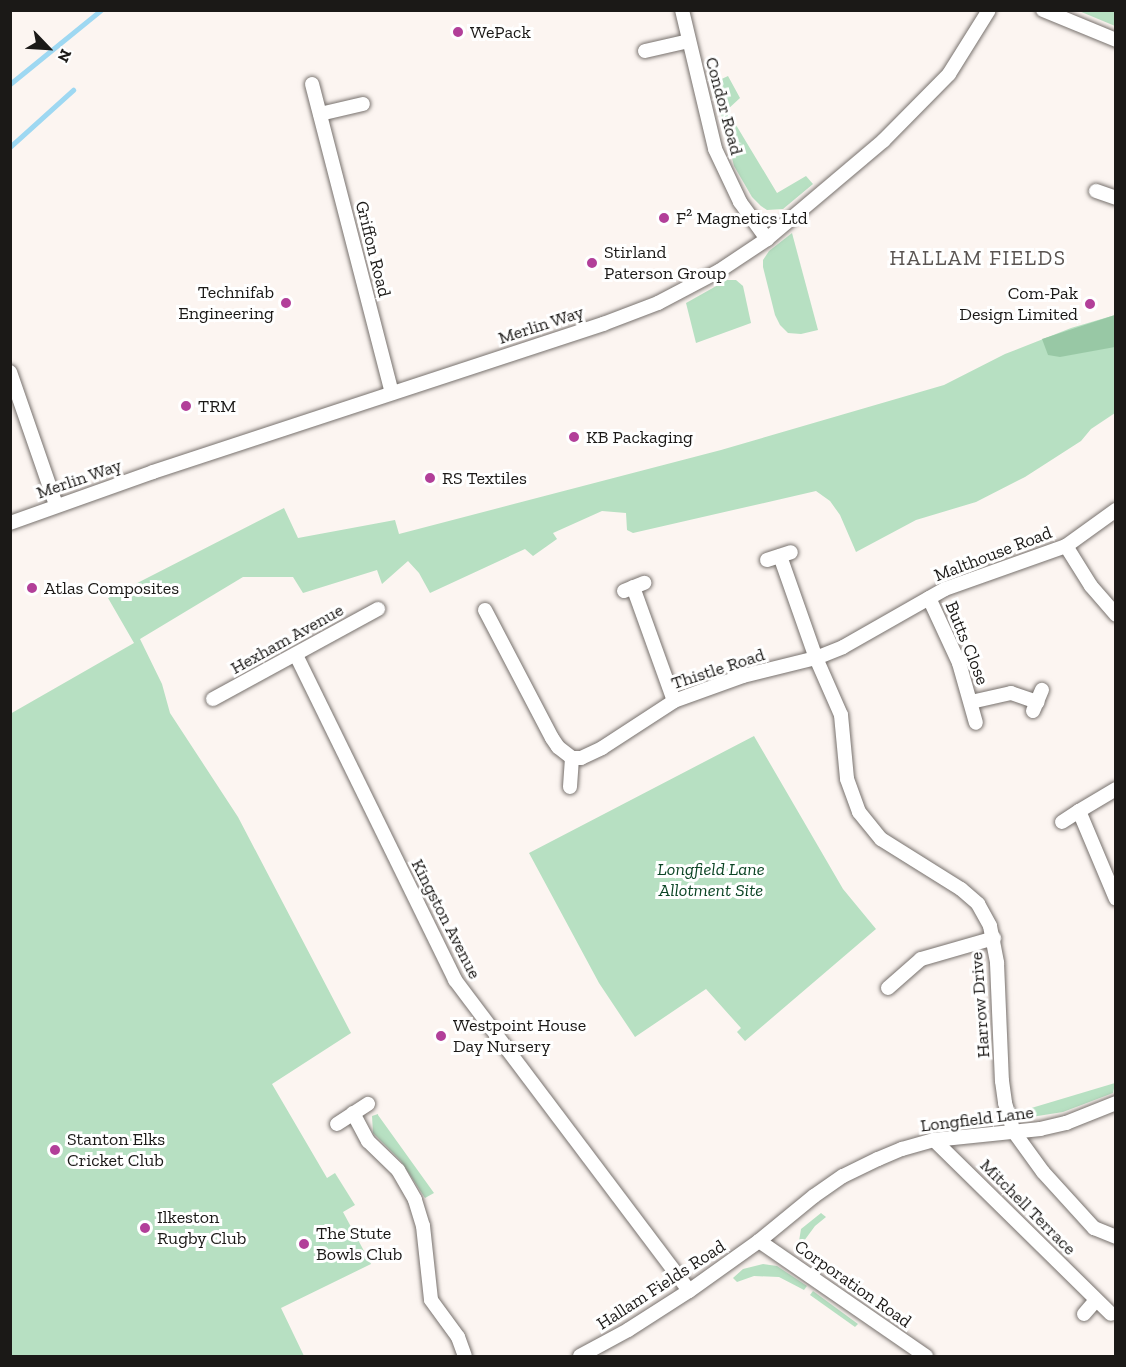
<!DOCTYPE html>
<html>
<head>
<meta charset="utf-8">
<style>
  body { margin:0 }
  #map { position:relative; width:1126px; height:1367px; overflow:hidden; background:#fcf5f1; font-family:"Zilla Slab",serif }
  div>[style] { position:absolute }
  .green>* { inset:0; background:#b7e0c2 }
  .forest>* { inset:0; background:#98c8a5 }
  .stream>* { height:4.5px; margin:-2.25px; padding:0 2.25px; transform-origin:2.25px; border-radius:2.25px; background:#9ed8f2 }
  .roads { filter:drop-shadow(0 0 2px #77716d) drop-shadow(0 0 2px #77716d) }
  .minor>* { height:14px; margin:-7px; padding:0 7px; transform-origin:7px; border-radius:7px; background:#fff }
  .dots>* { width:16px; height:16px; translate:-50% -50%; box-sizing:border-box; border:3px solid #fff; border-radius:50% }
  span { translate:-50% -50%; white-space:nowrap; text-align:center; line-height:1.15; -webkit-text-stroke:6px #fff; paint-order:stroke }
  .poi-label { font-size:18px; color:#1b1917 }
  .left { translate:0 -50%; text-align:left }
  .right { translate:-100% -50%; text-align:right }
  .street-label { font-size:18px; color:#1b1917 }
  .park-label { font-size:18px; color:#0c4525; font-style:italic }
  .quarter-label { font-size:21px; color:#5a5451; letter-spacing:1.5px }
  .frame { position:absolute; inset:0; border:12px solid #1b1917; pointer-events:none }
  .north { position:absolute; left:18px; top:18px; width:60px; height:60px; -webkit-text-stroke:4px #fff; paint-order:stroke; rotate:115deg; font-size:16px; font-weight:700; line-height:24px; text-align:center; color:#1b1917 }
  .north::after { content:''; display:block; margin:auto; width:21px; height:27px; background:#1b1917; clip-path:polygon(50% 0,100% 100%,50% 72%,0 100%) }
</style>
</head>
<body>
<div id="map">
  <div class="green">
    <i style="clip-path:polygon(1079px 11px,1115px 11px,1115px 26px)"></i>
    <i style="clip-path:polygon(728px 76px,740px 98px,727px 110px,777px 193px,806px 176px,813px 184px,783px 209px,767px 210px,761px 206px,752px 197px,734px 166px,713px 83px)"></i>
    <i style="clip-path:polygon(792px 233px,818px 330px,801px 334px,788px 333px,780px 325px,775px 315px,763px 267px,763px 260px,769px 251px)"></i>
    <i style="clip-path:polygon(727px 280px,736px 280px,743px 286px,751px 323px,696px 343px,686px 303px)"></i>
    <i style="clip-path:polygon(1115px 315px,1115px 413px,1091px 429px,1081px 441px,1025px 477px,976px 502px,916px 520px,856px 552px,840px 515px,830px 501px,816px 491px,633px 533px,627px 530px,626px 513px,602px 511px,553px 533px,557px 539px,533px 556px,525px 549px,430px 593px,419px 573px,408px 561px,382px 584px,377px 570px,303px 593px,293px 577px,243px 577px,140px 639px,162px 684px,170px 713px,238px 817px,351px 1033px,272px 1084px,327px 1178px,335px 1173px,355px 1205px,343px 1212px,371px 1264px,281px 1308px,304px 1356px,11px 1356px,10px 714px,134px 643px,108px 598px,284px 508px,298px 538px,395px 520px,399px 534px,721px 450px,944px 385px,1005px 354px,1071px 328px)"></i>
    <i style="clip-path:polygon(754px 736px,843px 889px,876px 929px,745px 1041px,737px 1032px,741px 1028px,706px 989px,635px 1037px,599px 983px,529px 853px)"></i>
    <i style="clip-path:polygon(1115px 1083px,1113px 1093px,1063px 1112px,1025px 1118px,1018px 1112px)"></i>
    <i style="clip-path:polygon(378px 1114px,378px 1115px,434px 1193px,425px 1198px,401px 1161px,373px 1133px,372px 1116px)"></i>
    <i style="clip-path:polygon(821px 1213px,826px 1217px,815px 1226px,801px 1245px,799px 1241px,801px 1229px)"></i>
    <i style="clip-path:polygon(763px 1264px,777px 1266px,807px 1286px,804px 1290px,779px 1277px,754px 1276px,737px 1282px,733px 1278px,743px 1269px)"></i>
    <i style="clip-path:polygon(813px 1291px,858px 1324px,855px 1327px,810px 1295px)"></i>
  </div>
  <div class="forest">
    <i style="clip-path:polygon(1115px 315px,1115px 347px,1060px 357px,1048px 355px,1042px 339px)"></i>
  </div>
  <div class="stream">
    <i style="left:10px;top:84px;width:117px;rotate:-39.1deg"></i>
    <i style="left:10px;top:147px;width:85px;rotate:-42.1deg"></i>
  </div>
  <div class="roads">
    <div class="minor">
      <i style="left:682px;top:10px;width:143px;rotate:76.6deg"></i>
      <i style="left:715px;top:149px;width:59px;rotate:64.7deg"></i>
      <i style="left:740px;top:202px;width:46px;rotate:53.9deg"></i>
      <i style="left:1043px;top:10px;width:79px;rotate:22.3deg"></i>
      <i style="left:645px;top:51px;width:45px;rotate:-12.8deg"></i>
      <i style="left:312px;top:84px;width:319px;rotate:75.5deg"></i>
      <i style="left:320px;top:114px;width:44px;rotate:-13.1deg"></i>
      <i style="left:1096px;top:191px;width:21px;rotate:19deg"></i>
      <i style="left:10px;top:372px;width:141px;rotate:70.9deg"></i>
      <i style="left:10px;top:523px;width:152px;rotate:-19.6deg"></i>
      <i style="left:153px;top:472px;width:474px;rotate:-18.2deg"></i>
      <i style="left:603px;top:324px;width:59px;rotate:-20.9deg"></i>
      <i style="left:658px;top:303px;width:69px;rotate:-27.7deg"></i>
      <i style="left:719px;top:271px;width:58px;rotate:-33.7deg"></i>
      <i style="left:767px;top:239px;width:152px;rotate:-40.2deg"></i>
      <i style="left:883px;top:141px;width:94px;rotate:-45.4deg"></i>
      <i style="left:949px;top:74px;width:75px;rotate:-58deg"></i>
      <i style="left:1066px;top:546px;width:47px;rotate:58deg"></i>
      <i style="left:1091px;top:586px;width:38px;rotate:49deg"></i>
      <i style="left:780px;top:556px;width:108px;rotate:70.6deg"></i>
      <i style="left:816px;top:658px;width:62px;rotate:66.3deg"></i>
      <i style="left:841px;top:715px;width:64px;rotate:84.6deg"></i>
      <i style="left:847px;top:779px;width:35px;rotate:70deg"></i>
      <i style="left:859px;top:812px;width:35px;rotate:51deg"></i>
      <i style="left:881px;top:839px;width:94px;rotate:32deg"></i>
      <i style="left:961px;top:889px;width:23px;rotate:41deg"></i>
      <i style="left:978px;top:904px;width:25px;rotate:61deg"></i>
      <i style="left:990px;top:926px;width:38px;rotate:79deg"></i>
      <i style="left:997px;top:963px;width:118px;rotate:87.6deg"></i>
      <i style="left:1002px;top:1081px;width:22px;rotate:82deg"></i>
      <i style="left:1005px;top:1103px;width:30px;rotate:73deg"></i>
      <i style="left:1014px;top:1132px;width:49px;rotate:54.1deg"></i>
      <i style="left:1043px;top:1172px;width:76px;rotate:47.7deg"></i>
      <i style="left:1094px;top:1228px;width:24px;rotate:22deg"></i>
      <i style="left:767px;top:560px;width:25px;rotate:-18deg"></i>
      <i style="left:633px;top:587px;width:121px;rotate:70.2deg"></i>
      <i style="left:624px;top:591px;width:22px;rotate:-22deg"></i>
      <i style="left:929px;top:598px;width:72px;rotate:65.2deg"></i>
      <i style="left:959px;top:663px;width:62px;rotate:74.2deg"></i>
      <i style="left:485px;top:610px;width:144px;rotate:62.4deg"></i>
      <i style="left:552px;top:738px;width:11px;rotate:56deg"></i>
      <i style="left:558px;top:747px;width:18px;rotate:38deg"></i>
      <i style="left:572px;top:758px;width:29px;rotate:94deg"></i>
      <i style="left:296px;top:655px;width:362px;rotate:63.9deg"></i>
      <i style="left:455px;top:980px;width:389px;rotate:53deg"></i>
      <i style="left:213px;top:699px;width:188px;rotate:-28.6deg"></i>
      <i style="left:971px;top:702px;width:41px;rotate:-12.7deg"></i>
      <i style="left:1011px;top:693px;width:28px;rotate:19deg"></i>
      <i style="left:1033px;top:711px;width:23px;rotate:-67deg"></i>
      <i style="left:572px;top:758px;width:9px"></i>
      <i style="left:581px;top:758px;width:23px;rotate:-25deg"></i>
      <i style="left:602px;top:748px;width:86px;rotate:-33.1deg"></i>
      <i style="left:674px;top:701px;width:73px;rotate:-19.9deg"></i>
      <i style="left:743px;top:676px;width:75px;rotate:-13.9deg"></i>
      <i style="left:816px;top:658px;width:29px;rotate:-22deg"></i>
      <i style="left:843px;top:647px;width:117px;rotate:-29.6deg"></i>
      <i style="left:945px;top:589px;width:128px;rotate:-19.6deg"></i>
      <i style="left:1066px;top:546px;width:62px;rotate:-35.8deg"></i>
      <i style="left:1116px;top:789px;width:43px;rotate:149.3deg"></i>
      <i style="left:1079px;top:811px;width:95px;rotate:67.2deg"></i>
      <i style="left:1062px;top:822px;width:20px;rotate:-33deg"></i>
      <i style="left:888px;top:988px;width:44px;rotate:-41.3deg"></i>
      <i style="left:921px;top:959px;width:76px;rotate:-16deg"></i>
      <i style="left:353px;top:1113px;width:32px;rotate:62deg"></i>
      <i style="left:368px;top:1141px;width:42px;rotate:44deg"></i>
      <i style="left:398px;top:1170px;width:34px;rotate:60deg"></i>
      <i style="left:415px;top:1200px;width:27px;rotate:73deg"></i>
      <i style="left:423px;top:1226px;width:74px;rotate:83.8deg"></i>
      <i style="left:431px;top:1300px;width:46px;rotate:53.9deg"></i>
      <i style="left:458px;top:1337px;width:20px;rotate:70deg"></i>
      <i style="left:337px;top:1124px;width:37px;rotate:-33deg"></i>
      <i style="left:934px;top:1140px;width:248px;rotate:44.5deg"></i>
      <i style="left:759px;top:1241px;width:203px;rotate:34.6deg"></i>
      <i style="left:1084px;top:1314px;width:18px;rotate:-49deg"></i>
      <i style="left:580px;top:1356px;width:55px;rotate:-28.4deg"></i>
      <i style="left:628px;top:1330px;width:72px;rotate:-32.6deg"></i>
      <i style="left:689px;top:1291px;width:86px;rotate:-35.5deg"></i>
      <i style="left:759px;top:1241px;width:71px;rotate:-39.3deg"></i>
      <i style="left:814px;top:1196px;width:35px;rotate:-35deg"></i>
      <i style="left:843px;top:1176px;width:39px;rotate:-26deg"></i>
      <i style="left:878px;top:1159px;width:26px;rotate:-23deg"></i>
      <i style="left:902px;top:1149px;width:33px;rotate:-16deg"></i>
      <i style="left:934px;top:1140px;width:107px;rotate:-5.9deg"></i>
      <i style="left:1040px;top:1129px;width:27px;rotate:-13deg"></i>
      <i style="left:1066px;top:1123px;width:54px;rotate:-21.8deg"></i>
    </div>
  </div>
  <div class="dots">
    <i style="left:458px;top:32px;background:#b23f99"></i>
    <i style="left:664px;top:218px;background:#b23f99"></i>
    <i style="left:592px;top:263px;background:#b23f99"></i>
    <i style="left:286px;top:303px;background:#b23f99"></i>
    <i style="left:1090px;top:304px;background:#b23f99"></i>
    <i style="left:186px;top:406px;background:#b23f99"></i>
    <i style="left:574px;top:437px;background:#b23f99"></i>
    <i style="left:430px;top:478px;background:#b23f99"></i>
    <i style="left:32px;top:588px;background:#b23f99"></i>
    <i style="left:441px;top:1036px;background:#b23f99"></i>
    <i style="left:55px;top:1150px;background:#b23f99"></i>
    <i style="left:145px;top:1228px;background:#b23f99"></i>
    <i style="left:304px;top:1244px;background:#b23f99"></i>
  </div>
  <div class="poi-label">
    <span class="left" style="left:470px;top:32px">WePack</span>
    <span class="left" style="left:676px;top:218px">F² Magnetics Ltd</span>
    <span class="left" style="left:604px;top:263px">Stirland<br>Paterson Group</span>
    <span class="right" style="left:274px;top:303px">Technifab<br>Engineering</span>
    <span class="right" style="left:1078px;top:304px">Com-Pak<br>Design Limited</span>
    <span class="left" style="left:198px;top:406px">TRM</span>
    <span class="left" style="left:586px;top:437px">KB Packaging</span>
    <span class="left" style="left:442px;top:478px">RS Textiles</span>
    <span class="left" style="left:44px;top:588px">Atlas Composites</span>
    <span class="left" style="left:453px;top:1036px">Westpoint House<br>Day Nursery</span>
    <span class="left" style="left:67px;top:1150px">Stanton Elks<br>Cricket Club</span>
    <span class="left" style="left:157px;top:1228px">Ilkeston<br>Rugby Club</span>
    <span class="left" style="left:316px;top:1244px">The Stute<br>Bowls Club</span>
  </div>
  <div class="street-label">
    <span style="left:724px;top:106px;rotate:75deg">Condor Road</span>
    <span style="left:373px;top:249px;rotate:76deg">Griffon Road</span>
    <span style="left:541px;top:325px;rotate:-18deg">Merlin Way</span>
    <span style="left:79px;top:479px;rotate:-19deg">Merlin Way</span>
    <span style="left:993px;top:554px;rotate:-21deg">Malthouse Road</span>
    <span style="left:287px;top:639px;rotate:-29deg">Hexham Avenue</span>
    <span style="left:967px;top:643px;rotate:68deg">Butts Close</span>
    <span style="left:718px;top:669px;rotate:-18deg">Thistle Road</span>
    <span style="left:446px;top:919px;rotate:63deg">Kingston Avenue</span>
    <span style="left:980px;top:1005px;rotate:-94deg">Harrow Drive</span>
    <span style="left:977px;top:1119px;rotate:-7deg">Longfield Lane</span>
    <span style="left:1028px;top:1207px;rotate:45deg">Mitchell Terrace</span>
    <span style="left:853px;top:1284px;rotate:35deg">Corporation Road</span>
    <span style="left:661px;top:1285px;rotate:-33deg">Hallam Fields Road</span>
  </div>
  <div class="park-label">
    <span style="left:711px;top:880px">Longfield Lane<br>Allotment Site</span>
  </div>
  <div class="quarter-label">
    <span style="left:978px;top:258px">HALLAM FIELDS</span>
  </div>
  <div class="frame"></div>
  <div class="north">N</div>
</div>
</body>
</html>
